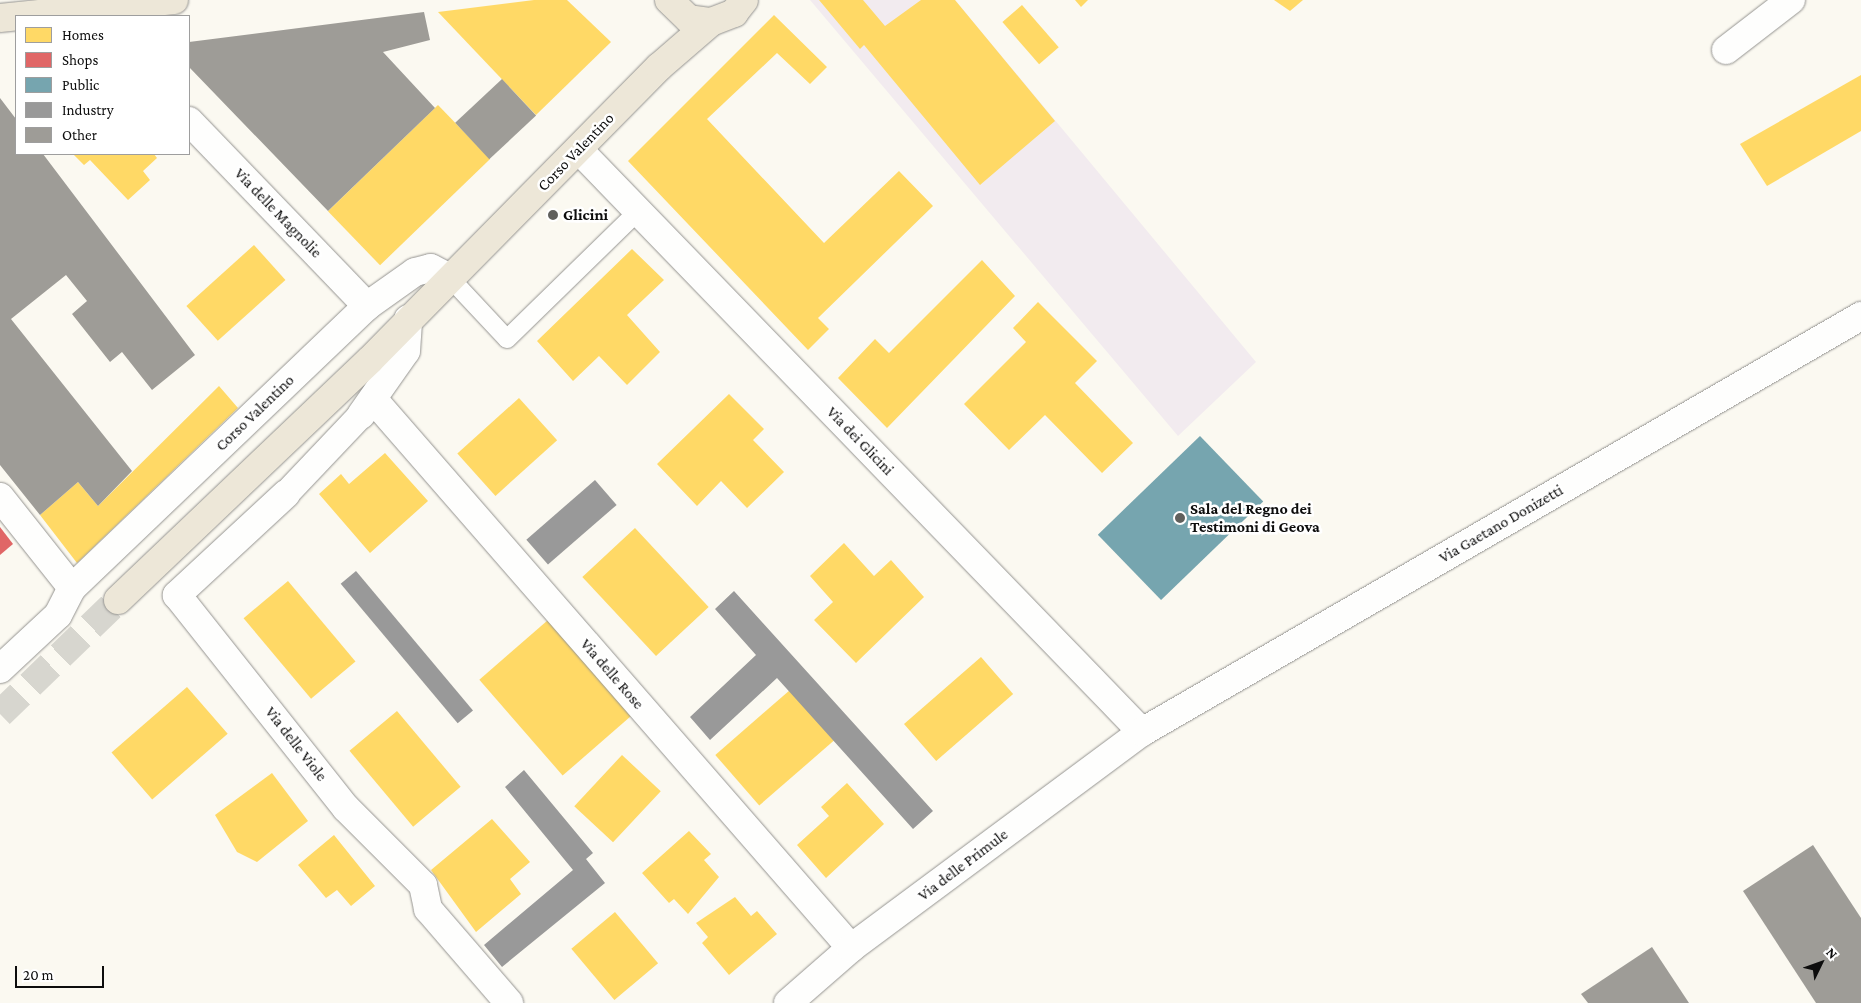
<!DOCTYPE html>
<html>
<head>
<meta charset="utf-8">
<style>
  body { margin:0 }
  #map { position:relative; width:1861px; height:1003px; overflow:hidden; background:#fbf9f1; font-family:"Crimson Pro",serif }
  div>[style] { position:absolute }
  .industrial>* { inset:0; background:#f2ebef }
  .homes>* { inset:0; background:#ffd966; transform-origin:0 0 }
  .shops>* { inset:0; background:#e06666 }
  .public>* { inset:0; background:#76a5af; transform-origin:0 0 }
  .industry>* { inset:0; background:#999; transform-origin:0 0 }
  .building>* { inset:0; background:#9e9c97; transform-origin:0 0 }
  .primary-tunnel>* { height:28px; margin-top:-14px; transform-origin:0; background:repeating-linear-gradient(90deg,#d7d6cf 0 28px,transparent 0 42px) }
  .roads { filter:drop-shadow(0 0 1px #949390) drop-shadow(0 0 1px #949390) }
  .service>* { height:18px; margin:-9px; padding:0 9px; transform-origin:9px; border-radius:9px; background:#fefefd }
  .pedestrian>* { height:26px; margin:-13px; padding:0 13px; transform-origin:13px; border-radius:13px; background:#fefefd }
  .minor>* { height:28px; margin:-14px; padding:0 14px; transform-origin:14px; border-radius:14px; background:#fefefd }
  .primary>* { height:28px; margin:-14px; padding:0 14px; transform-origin:14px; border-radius:14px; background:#ede7d8 }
  .dots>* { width:14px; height:14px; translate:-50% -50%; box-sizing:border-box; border:2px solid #fff; border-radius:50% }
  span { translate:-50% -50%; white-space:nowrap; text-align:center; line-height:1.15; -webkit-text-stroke:5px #fff; paint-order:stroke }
  .street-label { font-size:16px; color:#0d0d0d }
  .poi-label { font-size:16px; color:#0d0d0d; font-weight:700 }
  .left { translate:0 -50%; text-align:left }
  .legend { position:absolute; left:15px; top:15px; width:175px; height:140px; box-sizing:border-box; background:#fff; border:1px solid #9e9e9e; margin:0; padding:6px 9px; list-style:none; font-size:15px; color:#0d0d0d }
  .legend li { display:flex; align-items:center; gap:10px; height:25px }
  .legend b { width:25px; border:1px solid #9e9e9e }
  .north { position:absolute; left:1796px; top:938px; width:50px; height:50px; -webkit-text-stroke:4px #fff; paint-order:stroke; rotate:48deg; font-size:14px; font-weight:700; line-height:20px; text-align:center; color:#0d0d0d }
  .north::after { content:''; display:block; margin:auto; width:18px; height:22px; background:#0d0d0d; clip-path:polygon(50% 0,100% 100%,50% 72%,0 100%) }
  .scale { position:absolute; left:15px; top:966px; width:89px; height:22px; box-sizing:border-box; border:2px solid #0d0d0d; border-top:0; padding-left:6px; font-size:15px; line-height:18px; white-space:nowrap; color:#0d0d0d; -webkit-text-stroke:4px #fff; paint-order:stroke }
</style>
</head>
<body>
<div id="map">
  <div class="industrial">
    <i style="clip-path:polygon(810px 0,955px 0,1256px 362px,1178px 436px)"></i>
  </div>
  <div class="homes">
    <i style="clip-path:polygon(534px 0,567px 0,611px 42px,536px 115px,438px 12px)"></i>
    <i style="clip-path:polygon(819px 0,863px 0,885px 26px,921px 0,955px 0,1055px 121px,980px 185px,864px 45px,860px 49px)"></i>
    <i style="clip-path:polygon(1075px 0,1088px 0,1081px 7px)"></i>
    <i style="clip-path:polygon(1274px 0,1303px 0,1290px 11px)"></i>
    <i style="left:1022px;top:5px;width:56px;height:26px;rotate:49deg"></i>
    <i style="clip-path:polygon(774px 15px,827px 67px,810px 84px,777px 53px,707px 119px,824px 243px,899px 171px,933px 206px,818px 318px,829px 329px,808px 350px,628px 161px)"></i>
    <i style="clip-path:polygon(1861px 75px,1861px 131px,1767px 186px,1740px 144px)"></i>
    <i style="left:438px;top:105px;width:75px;height:153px;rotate:46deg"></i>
    <i style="clip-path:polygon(73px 154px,154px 154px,157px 158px,143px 171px,150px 180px,128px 200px,90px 160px,84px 165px)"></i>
    <i style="left:254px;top:245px;width:47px;height:91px;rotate:48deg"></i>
    <i style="clip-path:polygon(632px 249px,664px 280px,627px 315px,660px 352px,627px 385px,599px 356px,573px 381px,537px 341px)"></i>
    <i style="clip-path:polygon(982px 260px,1015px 296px,887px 428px,838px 378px,875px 339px,889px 353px)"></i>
    <i style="clip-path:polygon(1038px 302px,1097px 361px,1075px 383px,1133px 443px,1102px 473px,1045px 415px,1009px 450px,964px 404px,1026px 342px,1013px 328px)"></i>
    <i style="clip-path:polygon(219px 386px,238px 408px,77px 563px,40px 515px,78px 482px,98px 506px)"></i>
    <i style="clip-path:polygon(729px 394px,764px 429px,753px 440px,784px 472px,747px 508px,721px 481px,697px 506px,657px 464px)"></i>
    <i style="left:519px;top:398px;width:57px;height:83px;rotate:48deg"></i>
    <i style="clip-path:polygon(385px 453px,428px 501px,370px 553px,319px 494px,341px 474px,349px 484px)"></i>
    <i style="left:635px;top:528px;width:108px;height:72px;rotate:47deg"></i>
    <i style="clip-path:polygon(844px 543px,874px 576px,891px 560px,924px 597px,856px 663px,814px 620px,833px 602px,810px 576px)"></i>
    <i style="left:288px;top:581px;width:105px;height:58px;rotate:50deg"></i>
    <i style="left:548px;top:620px;width:127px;height:91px;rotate:49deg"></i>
    <i style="left:981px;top:657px;width:49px;height:102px;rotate:49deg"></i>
    <i style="left:187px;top:687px;width:62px;height:100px;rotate:49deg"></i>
    <i style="left:790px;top:690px;width:67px;height:99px;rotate:49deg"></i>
    <i style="left:397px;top:711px;width:99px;height:62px;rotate:50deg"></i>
    <i style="left:622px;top:755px;width:53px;height:70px;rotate:43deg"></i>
    <i style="clip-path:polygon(272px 773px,308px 821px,257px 862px,237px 852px,215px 815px)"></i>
    <i style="clip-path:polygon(847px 783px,884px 824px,826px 878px,797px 845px,829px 816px,821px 807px)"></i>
    <i style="clip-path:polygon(492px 819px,530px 862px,510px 879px,521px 894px,476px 932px,431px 870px)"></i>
    <i style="clip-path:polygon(689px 831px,711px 854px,704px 860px,719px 877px,688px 914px,674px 899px,669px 903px,642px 873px)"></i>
    <i style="clip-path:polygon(334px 835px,375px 886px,351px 906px,337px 890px,326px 898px,298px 865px)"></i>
    <i style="clip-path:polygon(735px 897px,751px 916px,757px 911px,777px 934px,729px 975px,702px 943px,708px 937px,696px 923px)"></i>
    <i style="left:615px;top:912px;width:67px;height:57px;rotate:50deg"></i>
  </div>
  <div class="shops">
    <i style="clip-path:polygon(0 527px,13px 544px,0 555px)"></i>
  </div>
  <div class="public">
    <i style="left:1200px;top:436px;width:91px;height:142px;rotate:46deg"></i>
  </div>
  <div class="industry">
    <i style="left:595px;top:480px;width:33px;height:91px;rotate:49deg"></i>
    <i style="left:356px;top:571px;width:182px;height:20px;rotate:50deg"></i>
    <i style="clip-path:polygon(734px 591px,933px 811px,913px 829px,777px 678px,710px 740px,690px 717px,756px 655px,715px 609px)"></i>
    <i style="clip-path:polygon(524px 770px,593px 853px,586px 859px,605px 883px,502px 967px,484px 945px,573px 870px,505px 787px)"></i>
  </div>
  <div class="building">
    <i style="clip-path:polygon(424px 12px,430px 40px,383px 52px,435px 108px,328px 211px,189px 67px,189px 42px)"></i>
    <i style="left:502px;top:79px;width:50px;height:64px;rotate:47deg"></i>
    <i style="clip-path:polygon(0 98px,16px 119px,16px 154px,43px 154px,195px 355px,152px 390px,122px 352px,110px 362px,72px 314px,87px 301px,66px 275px,11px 319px,132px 471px,98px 506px,78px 482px,40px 515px,0 465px)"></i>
    <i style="clip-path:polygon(1813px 845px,1861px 918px,1861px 1003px,1816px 1003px,1743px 891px)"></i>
    <i style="clip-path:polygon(1652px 947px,1689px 1003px,1588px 1003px,1581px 994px)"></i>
  </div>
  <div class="primary-tunnel">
    <i style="left:0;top:714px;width:164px;rotate:-44deg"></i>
  </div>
  <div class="roads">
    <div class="service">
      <i style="left:450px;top:278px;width:83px;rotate:46.9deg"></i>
      <i style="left:507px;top:339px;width:183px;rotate:-44.3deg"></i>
    </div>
    <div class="pedestrian">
      <i style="left:286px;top:494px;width:109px;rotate:-46.5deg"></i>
    </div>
    <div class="minor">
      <i style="left:1726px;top:50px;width:82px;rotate:-37.6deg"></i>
      <i style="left:189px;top:121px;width:257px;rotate:46.1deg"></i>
      <i style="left:579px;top:150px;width:810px;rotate:45.95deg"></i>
      <i style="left:373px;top:399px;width:728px;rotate:48.95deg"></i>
      <i style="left:361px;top:415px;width:78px;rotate:-54.9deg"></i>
      <i style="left:406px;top:351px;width:32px;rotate:-86deg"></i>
      <i style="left:286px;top:494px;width:149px;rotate:137.2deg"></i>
      <i style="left:177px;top:595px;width:272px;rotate:51.6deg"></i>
      <i style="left:346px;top:808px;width:109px;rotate:45deg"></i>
      <i style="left:423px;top:885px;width:25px;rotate:78deg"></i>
      <i style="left:428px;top:909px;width:124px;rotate:49.2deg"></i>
      <i style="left:0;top:497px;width:116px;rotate:51.6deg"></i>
      <i style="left:0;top:669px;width:79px;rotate:-43deg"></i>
      <i style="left:58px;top:615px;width:30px;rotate:-63deg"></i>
      <i style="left:72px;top:588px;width:408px;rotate:-43.7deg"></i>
      <i style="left:367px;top:306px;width:59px;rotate:-35.3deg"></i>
      <i style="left:415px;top:272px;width:16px;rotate:-14deg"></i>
      <i style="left:431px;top:268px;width:21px;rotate:28deg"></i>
      <i style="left:788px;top:1003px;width:84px;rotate:-41.1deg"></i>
      <i style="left:851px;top:948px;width:362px;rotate:-36.6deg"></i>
      <i style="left:1142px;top:732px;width:831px;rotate:-30.05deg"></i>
    </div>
    <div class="primary">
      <i style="left:669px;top:0;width:28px;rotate:44deg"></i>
      <i style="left:689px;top:19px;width:22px;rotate:8deg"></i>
      <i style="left:711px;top:22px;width:25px;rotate:-21deg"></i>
      <i style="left:734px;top:13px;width:16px;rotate:-52deg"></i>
      <i style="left:0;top:18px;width:175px;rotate:-5.9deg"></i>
      <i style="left:118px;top:600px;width:348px;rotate:-43.6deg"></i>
      <i style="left:370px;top:360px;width:412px;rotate:-45.4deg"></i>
      <i style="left:659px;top:67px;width:69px;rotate:-40.9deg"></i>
    </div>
  </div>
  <div class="dots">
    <i style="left:553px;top:215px;background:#60605d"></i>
    <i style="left:1180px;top:518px;background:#60605d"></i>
  </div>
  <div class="street-label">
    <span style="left:576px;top:152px;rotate:-46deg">Corso Valentino</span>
    <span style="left:278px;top:213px;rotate:46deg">Via delle Magnolie</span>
    <span style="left:255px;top:413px;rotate:-44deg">Corso Valentino</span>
    <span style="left:860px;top:441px;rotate:46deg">Via dei Glicini</span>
    <span style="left:1501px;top:524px;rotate:-30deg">Via Gaetano Donizetti</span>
    <span style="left:612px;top:674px;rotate:49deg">Via delle Rose</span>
    <span style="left:296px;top:744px;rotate:52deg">Via delle Viole</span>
    <span style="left:963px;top:865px;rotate:-37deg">Via delle Primule</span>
  </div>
  <div class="poi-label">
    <span class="left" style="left:563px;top:215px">Glicini</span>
    <span class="left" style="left:1190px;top:518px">Sala del Regno dei<br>Testimoni di Geova</span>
  </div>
  <ul class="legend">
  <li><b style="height:14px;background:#ffd966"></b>Homes</li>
  <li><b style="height:14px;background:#e06666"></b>Shops</li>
  <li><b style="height:14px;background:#76a5af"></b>Public</li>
  <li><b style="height:14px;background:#999"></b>Industry</li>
  <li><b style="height:14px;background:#9e9c97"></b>Other</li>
  </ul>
  <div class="north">N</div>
  <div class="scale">20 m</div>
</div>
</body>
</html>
